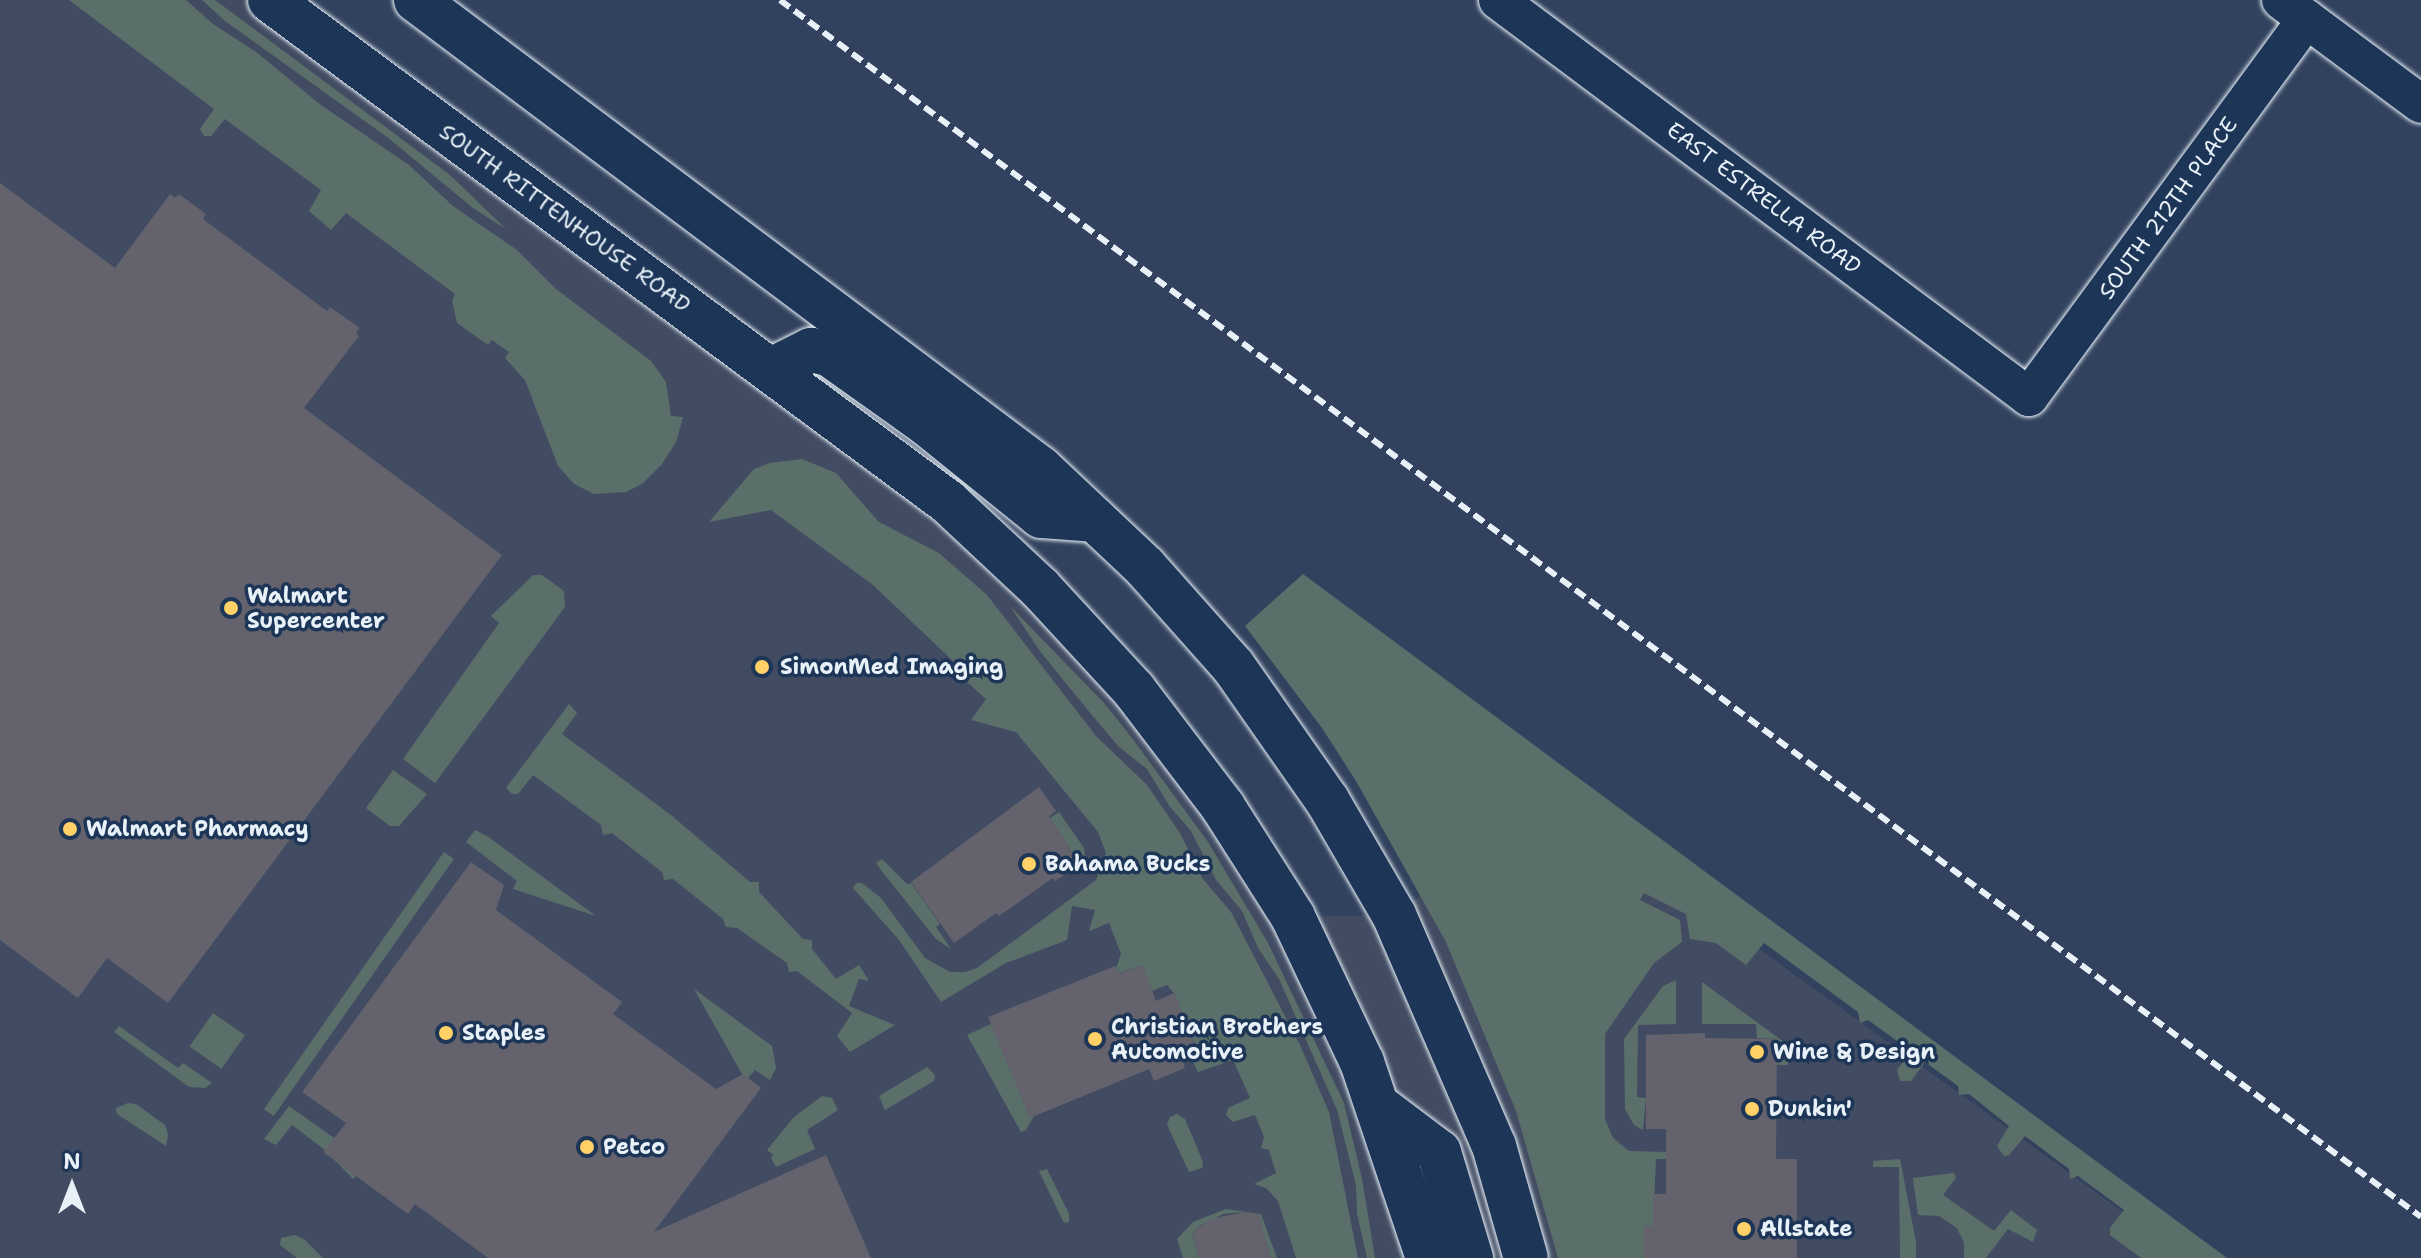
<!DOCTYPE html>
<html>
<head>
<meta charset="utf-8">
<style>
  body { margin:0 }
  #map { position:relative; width:2421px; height:1258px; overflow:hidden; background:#32425e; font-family:"Shantell Sans",sans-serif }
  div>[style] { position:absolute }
  .built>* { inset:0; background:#414c62 }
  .green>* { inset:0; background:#5b6f6a; transform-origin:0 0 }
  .building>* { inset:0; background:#63626d }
  .roads { filter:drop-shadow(0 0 2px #e8f1f8) drop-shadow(0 0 2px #e8f1f8) }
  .minor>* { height:38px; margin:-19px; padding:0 19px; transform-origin:19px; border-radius:19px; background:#1d3557 }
  .major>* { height:44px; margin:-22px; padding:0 22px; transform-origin:22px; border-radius:22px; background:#1d3557 }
  .rail>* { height:6px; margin-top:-3px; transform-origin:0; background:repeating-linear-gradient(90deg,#e8f1f8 0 12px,transparent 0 18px) }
  .dots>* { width:22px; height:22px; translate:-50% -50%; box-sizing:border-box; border:4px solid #1d3557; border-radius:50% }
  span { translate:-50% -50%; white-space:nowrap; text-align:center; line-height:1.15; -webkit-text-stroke:7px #1d3557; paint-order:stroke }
  .street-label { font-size:22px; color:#e8f1f8 }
  .poi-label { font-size:22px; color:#e8f1f8; font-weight:700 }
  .left { translate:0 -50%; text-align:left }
  .north { position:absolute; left:32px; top:1146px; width:80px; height:80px; -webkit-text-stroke:6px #1d3557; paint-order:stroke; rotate:0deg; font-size:22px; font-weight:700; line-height:32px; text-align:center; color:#e8f1f8 }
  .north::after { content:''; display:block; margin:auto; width:28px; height:36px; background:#e8f1f8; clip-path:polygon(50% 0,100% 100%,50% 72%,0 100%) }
</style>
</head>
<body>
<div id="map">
  <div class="built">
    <i style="clip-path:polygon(0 0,270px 0,1040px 588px,1293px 917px,1394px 915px,1550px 798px,2187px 1258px,0 1258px)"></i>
  </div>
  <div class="green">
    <i style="clip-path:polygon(69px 0,186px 0,213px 24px,256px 52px,321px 105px,409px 165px,453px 206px,517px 250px,556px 289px,651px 361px,666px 382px,671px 416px,683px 417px,676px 442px,662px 464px,642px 484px,626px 492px,594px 494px,574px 484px,558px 466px,525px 380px,505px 358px,509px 352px,492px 340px,488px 345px,457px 323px,452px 301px,455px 294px,346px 213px,331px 230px,309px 211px,321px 190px,225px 119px,211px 136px,204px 136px,200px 129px,214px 109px)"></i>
    <i style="clip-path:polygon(202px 0,215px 0,450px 175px,506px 229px,473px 208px,387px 137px,225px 21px)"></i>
    <i style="clip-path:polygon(802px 459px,836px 473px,879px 522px,939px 553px,987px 595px,1096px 736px,1147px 785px,1180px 833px,1202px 878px,1231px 912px,1300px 1045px,1329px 1112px,1358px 1258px,1296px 1258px,1278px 1201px,1266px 1188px,1254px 1184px,1276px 1173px,1269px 1150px,1261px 1148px,1264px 1137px,1255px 1115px,1233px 1122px,1226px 1115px,1228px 1108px,1250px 1098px,1233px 1060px,1198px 1072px,1191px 1058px,1199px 1054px,1174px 993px,1167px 985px,1152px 991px,1142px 965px,1118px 974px,1116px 968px,1121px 954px,1109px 923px,1089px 931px,1095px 910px,1072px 906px,1067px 940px,1006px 963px,941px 1002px,899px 940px,853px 888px,856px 883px,862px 883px,881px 898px,925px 958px,950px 972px,965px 972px,977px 968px,1096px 880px,1106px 853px,1098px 832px,1016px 732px,971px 720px,986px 699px,949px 666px,953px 661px,873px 585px,771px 510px,709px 522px,754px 469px,770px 463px)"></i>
    <i style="clip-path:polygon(1303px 574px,2227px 1258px,2141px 1258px,2110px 1235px,2110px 1228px,2124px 1210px,2078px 1176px,2070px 1179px,2069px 1169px,2025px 1136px,2009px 1155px,2004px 1156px,1997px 1146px,2009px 1126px,1969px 1094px,1959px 1095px,1958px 1086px,1925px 1062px,1911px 1081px,1900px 1081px,1897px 1070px,1911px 1051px,1868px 1020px,1860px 1023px,1858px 1012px,1764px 943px,1746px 965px,1716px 943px,1690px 939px,1686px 914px,1644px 893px,1640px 900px,1680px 920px,1682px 942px,1654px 963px,1605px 1034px,1605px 1119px,1613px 1138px,1629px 1151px,1708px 1153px,1708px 1159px,1656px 1159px,1653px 1226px,1644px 1227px,1644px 1258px,1558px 1258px,1516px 1111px,1446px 942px,1356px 781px,1322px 728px,1245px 626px)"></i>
    <i style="clip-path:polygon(533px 575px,542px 575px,564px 591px,565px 607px,435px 783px,403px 759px,499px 623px,491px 616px)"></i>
    <i style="clip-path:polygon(1010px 606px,1105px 704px,1132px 738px,1208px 842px,1268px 943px,1344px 1103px,1362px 1179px,1375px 1258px,1367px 1258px,1357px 1214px,1356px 1185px,1337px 1110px,1279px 979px,1258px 948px,1242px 911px,1216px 880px,1191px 831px,1170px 807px,1147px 769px,1119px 747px,1091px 714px,1039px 650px)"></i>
    <i style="clip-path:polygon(569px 704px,577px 713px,562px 734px,671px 815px,750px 882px,759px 882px,759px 892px,803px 939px,812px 940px,812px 949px,836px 979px,859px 965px,869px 981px,859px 979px,849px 1006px,895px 1025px,850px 1052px,837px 1036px,852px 1013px,797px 971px,789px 972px,787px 963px,737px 928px,726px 927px,723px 919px,673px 879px,664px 880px,662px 872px,612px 833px,603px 835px,601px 825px,533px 775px,518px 794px,512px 794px,506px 788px)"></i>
    <i style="clip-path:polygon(393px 770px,427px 794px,399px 826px,390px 826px,366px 808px)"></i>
    <i style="clip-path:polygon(1059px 812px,1084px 848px,1085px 858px,1080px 865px,1050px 818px)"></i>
    <i style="clip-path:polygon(475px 830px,487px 836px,596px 916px,513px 889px,517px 881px,466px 842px)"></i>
    <i style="left:444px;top:852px;width:12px;height:314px;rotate:35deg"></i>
    <i style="clip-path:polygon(882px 859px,907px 884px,911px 883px,940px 924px,936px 927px,951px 949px,936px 939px,881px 870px,876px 863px)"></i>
    <i style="clip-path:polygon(1676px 980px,1676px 1024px,1638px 1025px,1637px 1097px,1646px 1098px,1643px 1130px,1634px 1125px,1625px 1109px,1624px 1039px,1663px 986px)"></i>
    <i style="clip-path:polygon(1702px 982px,1788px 1045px,1788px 1065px,1777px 1065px,1777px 1039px,1757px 1038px,1756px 1024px,1702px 1024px)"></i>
    <i style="clip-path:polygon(694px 989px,772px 1046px,776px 1068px,770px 1080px,755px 1070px,748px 1078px,742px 1074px)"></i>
    <i style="left:213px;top:1013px;width:39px;height:41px;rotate:35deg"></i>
    <i style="clip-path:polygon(991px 1024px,1030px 1117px,1034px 1116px,1026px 1130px,1021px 1132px,967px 1035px)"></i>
    <i style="clip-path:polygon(119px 1026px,178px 1068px,183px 1063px,212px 1083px,205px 1088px,189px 1087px,114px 1032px)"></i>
    <i style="clip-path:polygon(927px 1067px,935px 1075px,934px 1081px,885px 1110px,879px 1096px)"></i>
    <i style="clip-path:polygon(822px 1096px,832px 1098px,838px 1110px,807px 1130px,815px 1149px,776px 1167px,771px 1158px,773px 1155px,767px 1150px,794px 1117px)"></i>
    <i style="clip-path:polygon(128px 1103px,136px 1104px,165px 1125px,168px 1134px,166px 1146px,117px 1114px,116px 1108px)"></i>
    <i style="clip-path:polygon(289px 1106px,334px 1138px,366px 1166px,353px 1179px,325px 1150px,292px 1125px,276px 1145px,264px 1139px)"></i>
    <i style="clip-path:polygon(1177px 1114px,1185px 1119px,1203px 1162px,1202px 1168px,1189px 1172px,1167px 1125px,1170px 1117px)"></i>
    <i style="clip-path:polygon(1900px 1159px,1916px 1242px,1916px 1258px,1900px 1258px,1899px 1167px,1873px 1167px,1873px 1161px)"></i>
    <i style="clip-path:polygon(1047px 1169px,1069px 1214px,1069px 1222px,1064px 1223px,1039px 1171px)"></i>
    <i style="clip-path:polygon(1954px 1173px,1956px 1178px,1943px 1195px,1994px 1231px,2011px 1210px,2037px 1230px,2033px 1242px,2008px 1229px,1986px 1258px,1964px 1258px,1964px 1243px,1957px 1228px,1939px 1216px,1918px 1215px,1913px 1178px)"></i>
    <i style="clip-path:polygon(1226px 1209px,1261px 1214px,1277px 1258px,1271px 1258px,1258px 1215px,1244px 1212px,1223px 1214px,1200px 1226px,1192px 1234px,1199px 1258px,1183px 1258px,1177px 1239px,1193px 1222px)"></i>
    <i style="clip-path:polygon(295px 1235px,304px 1239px,323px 1258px,297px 1258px,280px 1245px,281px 1238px)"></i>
  </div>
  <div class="building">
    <i style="clip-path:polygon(0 183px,115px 268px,170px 194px,175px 198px,179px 194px,206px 214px,203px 219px,327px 311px,330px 307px,360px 328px,356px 333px,359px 336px,304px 408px,502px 555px,168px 1003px,107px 958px,78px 998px,0 940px)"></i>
    <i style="clip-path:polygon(1039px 787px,1056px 811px,1049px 816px,1080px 865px,1055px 881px,1053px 878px,999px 916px,996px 913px,954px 943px,911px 882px)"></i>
    <i style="clip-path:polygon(471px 862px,504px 885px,496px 910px,622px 1002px,613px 1014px,716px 1089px,743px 1074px,761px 1088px,654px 1232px,826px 1155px,871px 1258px,488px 1258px,415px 1204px,408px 1214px,323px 1152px,346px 1123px,302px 1092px)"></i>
    <i style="clip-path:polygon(1142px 965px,1156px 1001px,1174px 993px,1199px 1054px,1183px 1061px,1185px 1068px,1154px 1081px,1149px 1069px,1030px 1118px,988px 1017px,1115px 966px,1120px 974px)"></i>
    <i style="clip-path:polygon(1705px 1033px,1705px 1038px,1777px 1039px,1776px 1159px,1797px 1159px,1797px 1258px,1644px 1258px,1644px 1226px,1653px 1226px,1653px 1194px,1666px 1194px,1666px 1129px,1646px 1129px,1646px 1035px)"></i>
    <i style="clip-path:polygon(1244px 1212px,1258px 1214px,1271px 1258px,1199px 1258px,1192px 1233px,1211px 1219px)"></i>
  </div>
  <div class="roads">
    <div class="minor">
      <i style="left:1498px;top:0;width:663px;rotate:36.78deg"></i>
      <i style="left:2029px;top:397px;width:469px;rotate:-53.7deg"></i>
      <i style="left:2281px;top:0;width:174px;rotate:36.6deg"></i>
    </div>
    <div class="major">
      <i style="left:270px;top:0;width:844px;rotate:36.52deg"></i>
      <i style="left:948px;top:502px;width:126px;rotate:43.1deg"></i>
      <i style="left:1040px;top:588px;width:139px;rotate:47.3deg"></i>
      <i style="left:1134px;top:690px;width:147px;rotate:52.7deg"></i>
      <i style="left:1223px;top:807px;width:130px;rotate:57.5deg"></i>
      <i style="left:1293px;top:917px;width:161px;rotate:64.6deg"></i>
      <i style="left:1362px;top:1062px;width:207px;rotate:71.4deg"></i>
      <i style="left:416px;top:0;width:780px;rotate:36.87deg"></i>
      <i style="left:1040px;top:468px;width:144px;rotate:43.3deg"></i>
      <i style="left:1145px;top:567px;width:132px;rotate:48.4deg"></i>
      <i style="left:1233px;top:666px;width:164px;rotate:55deg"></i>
      <i style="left:1327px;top:800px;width:133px;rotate:59.8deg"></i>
      <i style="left:1394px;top:915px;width:252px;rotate:66.6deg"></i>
      <i style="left:1494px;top:1146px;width:116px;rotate:74.1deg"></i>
      <i style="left:771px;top:370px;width:45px;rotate:-26.6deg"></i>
      <i style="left:811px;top:350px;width:18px;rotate:13deg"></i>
      <i style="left:829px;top:354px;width:120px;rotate:35.5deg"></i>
      <i style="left:927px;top:424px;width:146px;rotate:38.9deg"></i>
      <i style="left:1041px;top:516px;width:54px;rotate:4.2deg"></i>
      <i style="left:1378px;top:1106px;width:76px;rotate:37deg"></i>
      <i style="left:1439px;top:1152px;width:111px;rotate:73.2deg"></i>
    </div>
  </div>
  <div class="rail">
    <i style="left:780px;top:0;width:2043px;rotate:36.56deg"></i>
  </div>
  <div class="dots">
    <i style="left:231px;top:608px;background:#ffd166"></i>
    <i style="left:762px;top:667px;background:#ffd166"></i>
    <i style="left:70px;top:829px;background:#ffd166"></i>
    <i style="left:1029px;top:864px;background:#ffd166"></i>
    <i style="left:446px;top:1033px;background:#ffd166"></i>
    <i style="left:1095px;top:1039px;background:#ffd166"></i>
    <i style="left:1757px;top:1052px;background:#ffd166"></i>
    <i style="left:1752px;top:1109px;background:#ffd166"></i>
    <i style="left:587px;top:1147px;background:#ffd166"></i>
    <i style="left:1744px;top:1229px;background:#ffd166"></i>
  </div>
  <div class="street-label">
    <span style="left:1764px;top:198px;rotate:37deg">EAST ESTRELLA ROAD</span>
    <span style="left:2168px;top:208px;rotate:-54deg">SOUTH 212TH PLACE</span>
    <span style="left:565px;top:218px;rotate:36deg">SOUTH RITTENHOUSE ROAD</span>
  </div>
  <div class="poi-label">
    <span class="left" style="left:247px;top:608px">Walmart<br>Supercenter</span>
    <span class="left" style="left:780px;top:667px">SimonMed Imaging</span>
    <span class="left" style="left:86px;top:829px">Walmart Pharmacy</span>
    <span class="left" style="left:1045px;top:864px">Bahama Bucks</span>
    <span class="left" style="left:1111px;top:1039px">Christian Brothers<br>Automotive</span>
    <span class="left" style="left:462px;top:1033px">Staples</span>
    <span class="left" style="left:1773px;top:1052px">Wine &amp; Design</span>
    <span class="left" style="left:1768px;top:1109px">Dunkin'</span>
    <span class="left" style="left:603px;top:1147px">Petco</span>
    <span class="left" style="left:1760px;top:1229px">Allstate</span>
  </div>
  <div class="north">N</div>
</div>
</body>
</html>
